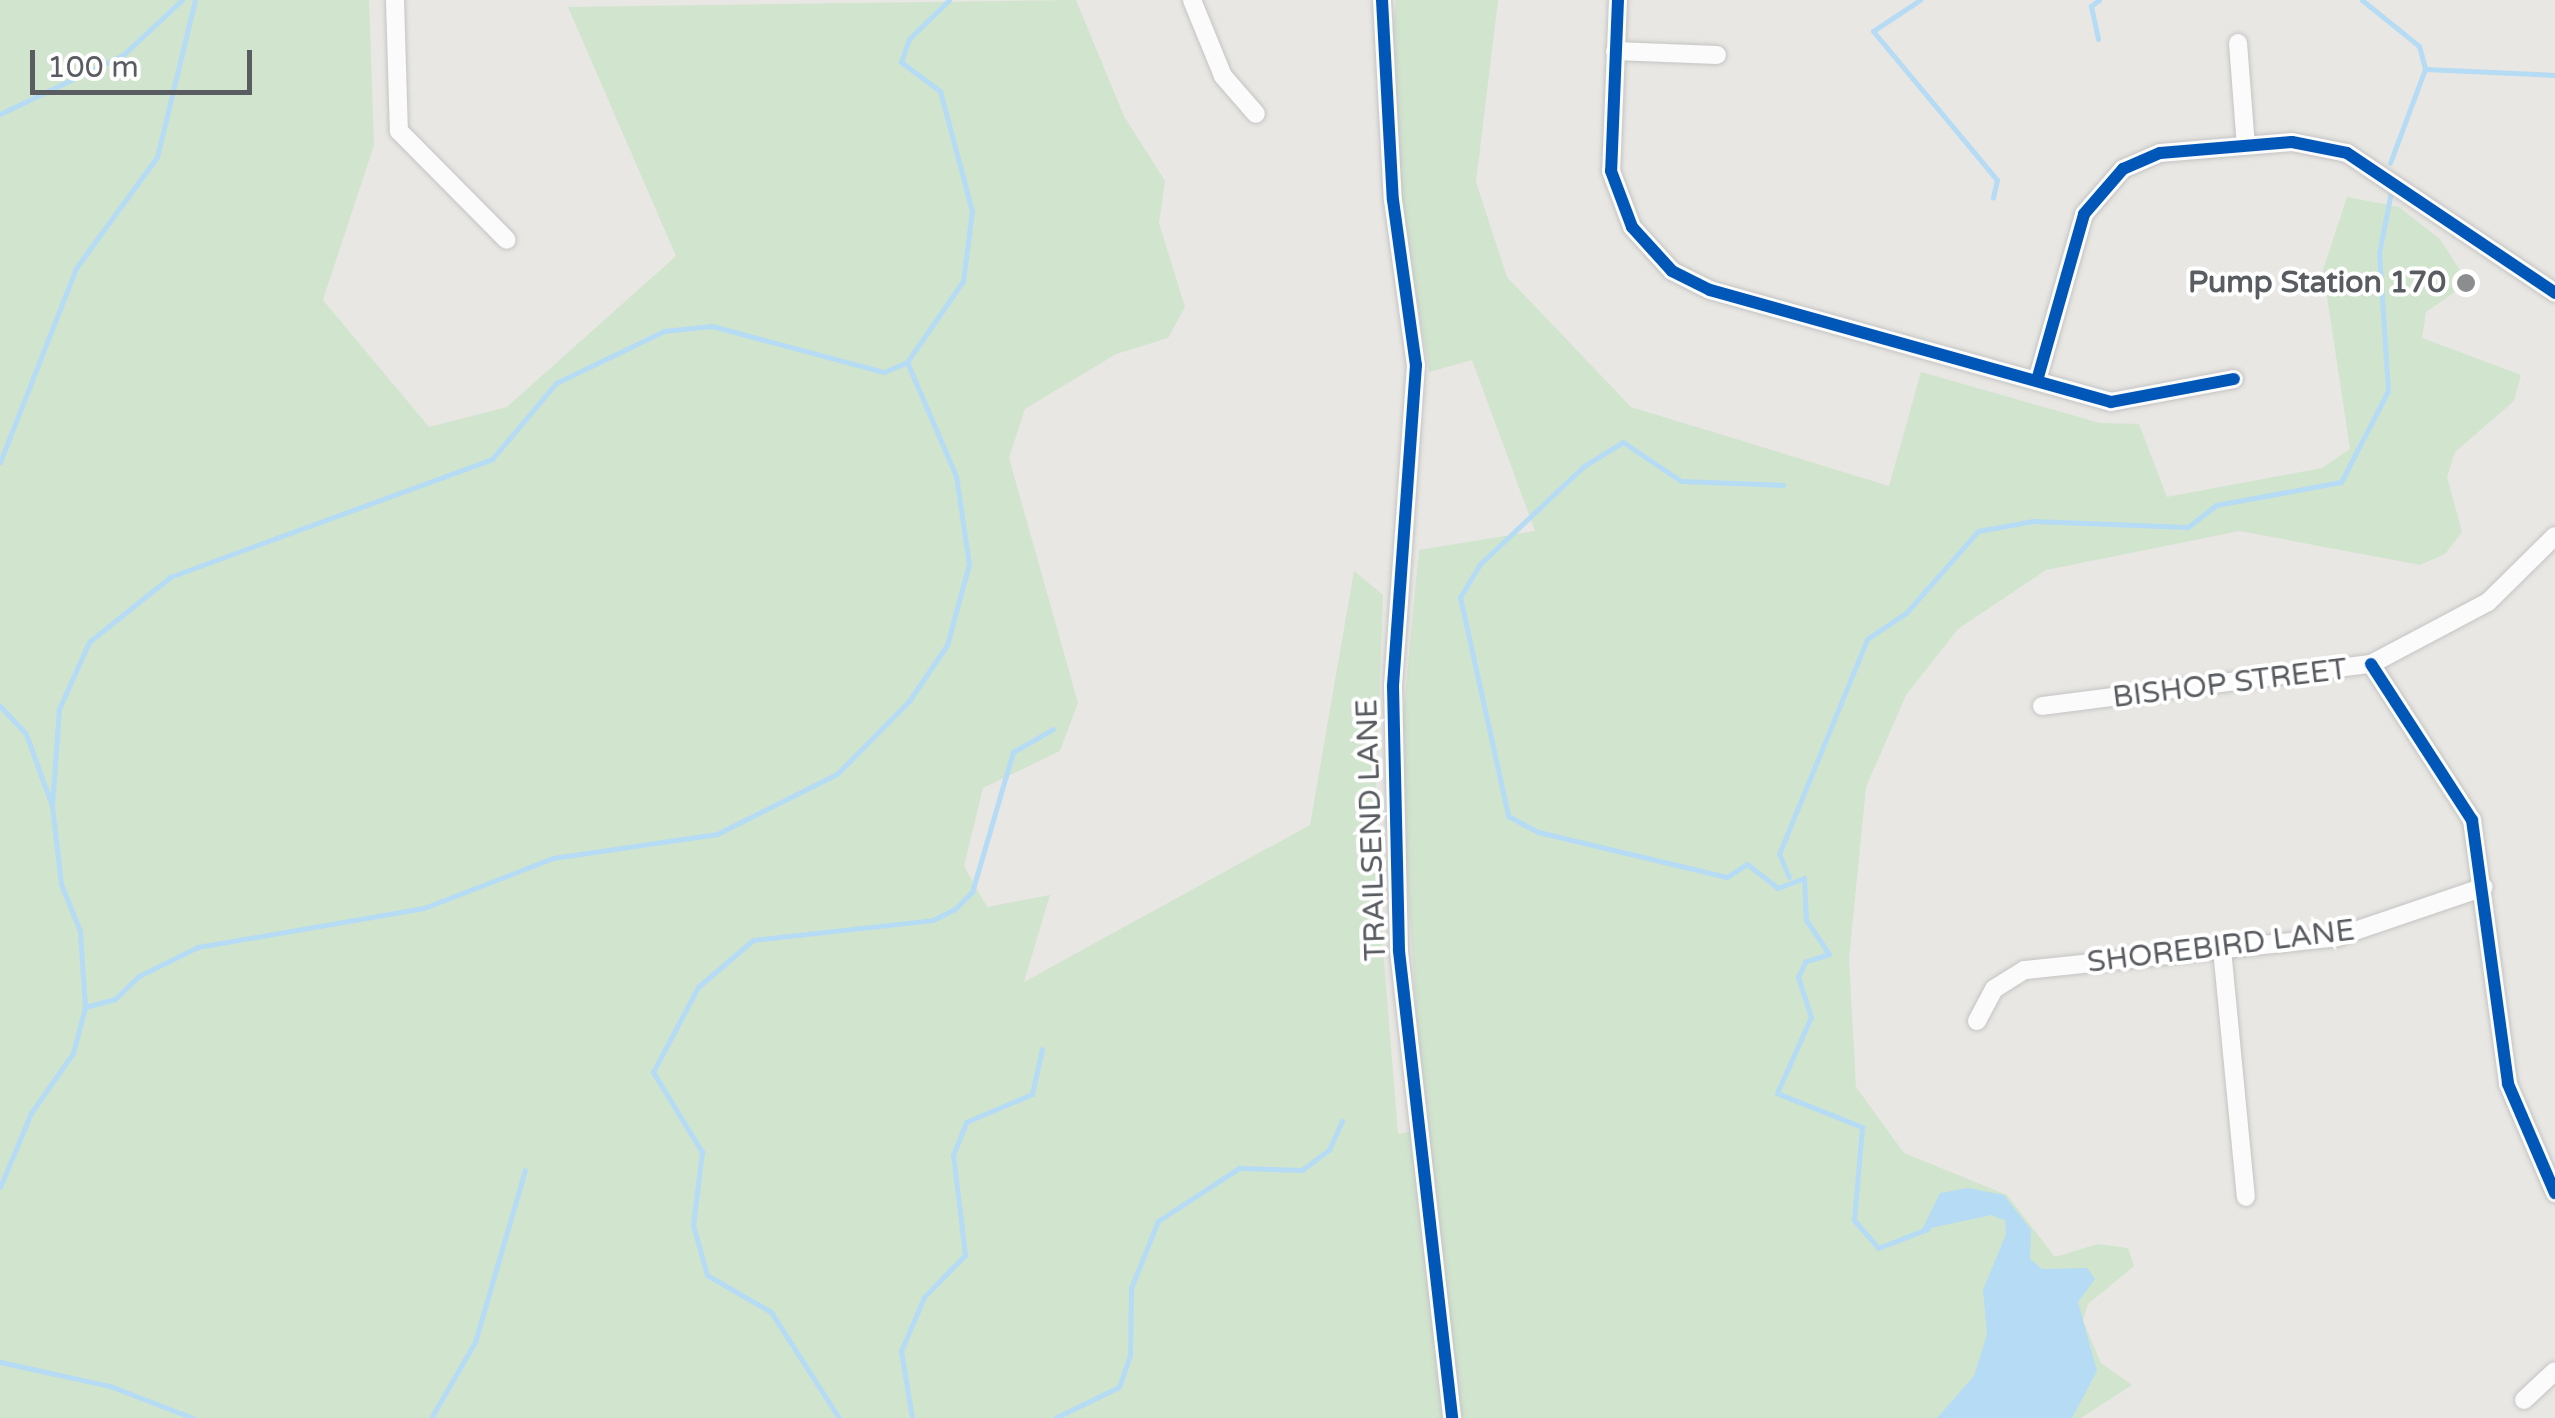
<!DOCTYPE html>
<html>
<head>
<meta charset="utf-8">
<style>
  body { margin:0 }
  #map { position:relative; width:2555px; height:1418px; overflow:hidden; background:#e8e7e3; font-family:"Varela Round",sans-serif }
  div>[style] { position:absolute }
  .green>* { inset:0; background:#d1e4ce }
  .water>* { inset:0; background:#b6dbf4 }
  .stream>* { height:5px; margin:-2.5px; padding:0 2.5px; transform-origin:2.5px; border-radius:2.5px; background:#b6dbf4 }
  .roads { filter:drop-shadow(0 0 2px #c4c4c4) drop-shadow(0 0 2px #c4c4c4) }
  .street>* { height:18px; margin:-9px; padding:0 9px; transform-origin:9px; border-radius:9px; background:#fcfbfb }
  .cycleway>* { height:12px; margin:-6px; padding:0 6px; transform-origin:6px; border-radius:6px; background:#0057b8 }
  .dots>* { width:28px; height:28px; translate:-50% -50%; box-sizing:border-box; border:5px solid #fff; border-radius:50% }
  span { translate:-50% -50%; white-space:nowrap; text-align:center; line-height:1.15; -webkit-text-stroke:8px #fff; paint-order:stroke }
  .poi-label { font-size:30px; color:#595c60; font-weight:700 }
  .right { translate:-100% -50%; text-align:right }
  .street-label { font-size:30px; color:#595c60 }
  .scale { position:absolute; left:30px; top:50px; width:222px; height:45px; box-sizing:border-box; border:5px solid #595c60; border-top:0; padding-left:12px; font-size:30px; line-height:35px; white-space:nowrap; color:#595c60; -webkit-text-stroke:8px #fff; paint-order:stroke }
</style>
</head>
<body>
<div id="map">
  <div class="green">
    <i style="clip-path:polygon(0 0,369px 0,374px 145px,323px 300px,429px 427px,507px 407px,676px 256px,568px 7px,1076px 0,1124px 116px,1165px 181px,1159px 223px,1185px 307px,1168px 338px,1116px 354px,1025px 409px,1009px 458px,1078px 703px,1060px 751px,983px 788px,964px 866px,987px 907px,1050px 895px,1024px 982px,1310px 825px,1354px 571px,1383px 595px,1374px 837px,1398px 1134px,1424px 1128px,1399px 758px,1419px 550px,1535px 531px,1472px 360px,1429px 372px,1384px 99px,1396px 0,1498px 0,1476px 182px,1507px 277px,1631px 407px,1889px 486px,1921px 372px,2100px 423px,2139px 424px,2167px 497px,2322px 468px,2350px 449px,2323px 270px,2347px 197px,2399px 207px,2440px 239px,2468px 283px,2426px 312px,2422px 338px,2521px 375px,2514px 401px,2455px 452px,2447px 477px,2462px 532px,2445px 554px,2420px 565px,2240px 531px,2046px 570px,1958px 629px,1906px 695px,1866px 787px,1849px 959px,1856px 1087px,1904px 1153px,2007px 1195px,2055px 1257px,2098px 1244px,2128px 1248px,2134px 1266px,2088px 1304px,2083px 1321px,2101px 1363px,2132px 1385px,2081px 1418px,0 1418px)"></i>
  </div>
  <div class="water">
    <i style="clip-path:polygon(1968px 1188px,2004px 1195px,2031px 1230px,2030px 1259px,2042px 1269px,2087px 1268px,2095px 1279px,2078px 1302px,2097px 1371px,2072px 1418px,1937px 1418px,1974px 1376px,1987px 1334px,1983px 1290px,2006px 1234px,2005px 1220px,1991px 1215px,1922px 1230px,1940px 1193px)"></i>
  </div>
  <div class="stream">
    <i style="left:1920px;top:0;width:56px;rotate:146.6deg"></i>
    <i style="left:1873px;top:31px;width:194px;rotate:50.2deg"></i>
    <i style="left:1997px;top:180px;width:18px;rotate:103deg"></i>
    <i style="left:2362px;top:0;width:73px;rotate:38.9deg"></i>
    <i style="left:2419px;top:46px;width:24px;rotate:75deg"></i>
    <i style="left:2425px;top:69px;width:100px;rotate:110.4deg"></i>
    <i style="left:2098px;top:39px;width:34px;rotate:-102deg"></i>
    <i style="left:2091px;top:6px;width:10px;rotate:-37deg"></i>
    <i style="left:2425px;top:69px;width:130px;rotate:2.6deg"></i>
    <i style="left:0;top:114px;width:136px;rotate:-25.6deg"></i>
    <i style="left:123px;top:55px;width:81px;rotate:-43deg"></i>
    <i style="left:0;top:462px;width:208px;rotate:-68.6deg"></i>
    <i style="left:76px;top:268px;width:137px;rotate:-53.9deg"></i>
    <i style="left:157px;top:157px;width:162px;rotate:-76.4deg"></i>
    <i style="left:1783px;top:485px;width:102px;rotate:-177.8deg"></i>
    <i style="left:1681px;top:481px;width:70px;rotate:-146.1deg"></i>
    <i style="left:1623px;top:442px;width:46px;rotate:148.4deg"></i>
    <i style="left:1584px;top:466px;width:143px;rotate:136.7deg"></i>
    <i style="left:1480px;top:564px;width:39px;rotate:121deg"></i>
    <i style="left:1460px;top:597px;width:224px;rotate:77.6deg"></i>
    <i style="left:1508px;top:816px;width:34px;rotate:28deg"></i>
    <i style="left:1538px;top:832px;width:194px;rotate:13.4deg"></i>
    <i style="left:1727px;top:877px;width:24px;rotate:-33deg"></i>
    <i style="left:1747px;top:864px;width:39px;rotate:38deg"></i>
    <i style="left:1778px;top:888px;width:28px;rotate:-21deg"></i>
    <i style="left:1804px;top:878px;width:42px;rotate:87.3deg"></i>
    <i style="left:1806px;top:920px;width:41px;rotate:55.9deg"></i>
    <i style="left:1829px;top:954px;width:25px;rotate:162deg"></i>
    <i style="left:1805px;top:962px;width:17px;rotate:115deg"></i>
    <i style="left:1798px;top:977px;width:42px;rotate:72deg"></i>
    <i style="left:1811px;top:1017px;width:83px;rotate:114.1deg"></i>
    <i style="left:1777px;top:1093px;width:92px;rotate:21.8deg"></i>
    <i style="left:1862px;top:1127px;width:93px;rotate:94.9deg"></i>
    <i style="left:1854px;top:1220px;width:37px;rotate:49deg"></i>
    <i style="left:1878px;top:1248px;width:53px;rotate:-21.2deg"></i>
    <i style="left:0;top:706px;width:38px;rotate:47deg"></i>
    <i style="left:26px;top:734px;width:73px;rotate:70.1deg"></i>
    <i style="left:1789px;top:877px;width:25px;rotate:-113deg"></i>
    <i style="left:1779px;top:854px;width:232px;rotate:-67.7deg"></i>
    <i style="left:1867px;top:639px;width:47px;rotate:-33.7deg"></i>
    <i style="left:1906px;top:613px;width:109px;rotate:-48.7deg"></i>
    <i style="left:1978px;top:531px;width:56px;rotate:-10.3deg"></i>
    <i style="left:2033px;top:521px;width:155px;rotate:2.2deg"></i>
    <i style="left:2188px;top:527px;width:36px;rotate:-38deg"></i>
    <i style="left:2216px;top:505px;width:127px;rotate:-10.4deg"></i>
    <i style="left:2341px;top:482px;width:102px;rotate:-62.7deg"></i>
    <i style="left:2388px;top:391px;width:138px;rotate:-93.7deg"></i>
    <i style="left:2379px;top:253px;width:62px;rotate:-78.9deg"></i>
    <i style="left:85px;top:1007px;width:31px;rotate:-15deg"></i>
    <i style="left:115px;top:999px;width:33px;rotate:-44deg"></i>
    <i style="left:139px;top:976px;width:66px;rotate:-26.2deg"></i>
    <i style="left:198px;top:947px;width:229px;rotate:-9.8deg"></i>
    <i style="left:424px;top:908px;width:138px;rotate:-21.2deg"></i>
    <i style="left:553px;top:858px;width:166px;rotate:-8.3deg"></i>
    <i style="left:717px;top:834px;width:134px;rotate:-26.6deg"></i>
    <i style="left:837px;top:774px;width:103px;rotate:-45.4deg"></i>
    <i style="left:909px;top:701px;width:68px;rotate:-55.8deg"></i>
    <i style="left:947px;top:645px;width:84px;rotate:-74.8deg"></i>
    <i style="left:969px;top:564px;width:89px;rotate:-98.4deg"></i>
    <i style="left:956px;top:476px;width:124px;rotate:-113.3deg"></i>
    <i style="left:0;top:1187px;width:80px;rotate:-67.3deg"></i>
    <i style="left:31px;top:1113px;width:73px;rotate:-55deg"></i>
    <i style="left:73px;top:1053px;width:48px;rotate:-75.4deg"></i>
    <i style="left:85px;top:1007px;width:76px;rotate:-93.8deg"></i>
    <i style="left:80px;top:931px;width:51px;rotate:-112deg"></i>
    <i style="left:61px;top:884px;width:79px;rotate:-96.6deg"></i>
    <i style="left:52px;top:806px;width:97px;rotate:-85.9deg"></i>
    <i style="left:59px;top:709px;width:73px;rotate:-65.9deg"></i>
    <i style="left:89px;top:642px;width:104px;rotate:-38.7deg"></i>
    <i style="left:170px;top:577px;width:343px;rotate:-20.1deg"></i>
    <i style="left:492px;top:459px;width:99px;rotate:-49.9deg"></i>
    <i style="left:556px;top:383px;width:120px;rotate:-25.7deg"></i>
    <i style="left:664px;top:331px;width:48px;rotate:-5.9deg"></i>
    <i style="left:712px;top:326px;width:178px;rotate:15deg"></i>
    <i style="left:884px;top:372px;width:25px;rotate:-23deg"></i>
    <i style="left:907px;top:362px;width:98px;rotate:-55.3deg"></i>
    <i style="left:963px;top:281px;width:71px;rotate:-82.7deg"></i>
    <i style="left:972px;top:211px;width:124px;rotate:-104.9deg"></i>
    <i style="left:940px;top:91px;width:49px;rotate:-143.4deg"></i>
    <i style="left:901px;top:62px;width:24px;rotate:-71deg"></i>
    <i style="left:909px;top:39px;width:56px;rotate:-44.3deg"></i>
    <i style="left:0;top:1362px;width:113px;rotate:12.3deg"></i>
    <i style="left:110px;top:1386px;width:89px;rotate:21.1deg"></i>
    <i style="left:431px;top:1418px;width:88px;rotate:-59.9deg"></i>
    <i style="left:475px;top:1342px;width:179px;rotate:-73.8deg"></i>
    <i style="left:839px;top:1418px;width:126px;rotate:-122.7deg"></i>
    <i style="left:771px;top:1312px;width:74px;rotate:-150deg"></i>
    <i style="left:707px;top:1275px;width:52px;rotate:-105.6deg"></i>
    <i style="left:693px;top:1225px;width:74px;rotate:-83deg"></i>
    <i style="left:702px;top:1152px;width:94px;rotate:-121.5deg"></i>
    <i style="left:653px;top:1072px;width:96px;rotate:-62.1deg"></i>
    <i style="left:698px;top:987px;width:72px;rotate:-40.5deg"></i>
    <i style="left:753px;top:940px;width:181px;rotate:-6.3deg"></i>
    <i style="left:933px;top:920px;width:25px;rotate:-27deg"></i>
    <i style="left:955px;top:909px;width:24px;rotate:-45deg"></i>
    <i style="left:972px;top:892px;width:146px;rotate:-73.7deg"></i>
    <i style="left:1013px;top:752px;width:46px;rotate:-29.9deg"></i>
    <i style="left:912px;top:1418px;width:68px;rotate:-99.3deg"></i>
    <i style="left:901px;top:1351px;width:59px;rotate:-66.9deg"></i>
    <i style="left:924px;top:1297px;width:59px;rotate:-45.7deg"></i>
    <i style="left:965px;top:1255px;width:101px;rotate:-96.8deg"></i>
    <i style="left:953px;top:1155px;width:35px;rotate:-68deg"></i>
    <i style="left:966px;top:1122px;width:72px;rotate:-23deg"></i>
    <i style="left:1032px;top:1094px;width:46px;rotate:-77.5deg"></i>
    <i style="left:1055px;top:1418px;width:71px;rotate:-25.8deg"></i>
    <i style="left:1119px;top:1387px;width:34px;rotate:-71deg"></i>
    <i style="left:1130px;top:1355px;width:67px;rotate:-89.1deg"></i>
    <i style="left:1131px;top:1288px;width:72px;rotate:-68.1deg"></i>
    <i style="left:1158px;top:1221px;width:97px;rotate:-33.2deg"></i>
    <i style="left:1239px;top:1168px;width:63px;rotate:1.8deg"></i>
    <i style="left:1302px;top:1170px;width:34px;rotate:-37deg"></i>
    <i style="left:1329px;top:1150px;width:32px;rotate:-66deg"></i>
  </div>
  <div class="roads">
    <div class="street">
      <i style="left:395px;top:0;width:131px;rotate:88.3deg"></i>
      <i style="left:399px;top:131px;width:153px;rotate:45.3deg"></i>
      <i style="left:1192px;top:0;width:82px;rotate:67.8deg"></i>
      <i style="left:1223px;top:76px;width:50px;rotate:49deg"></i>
      <i style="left:1382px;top:0;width:200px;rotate:86.9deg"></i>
      <i style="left:1393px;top:200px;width:167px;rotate:82.1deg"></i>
      <i style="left:1416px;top:365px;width:322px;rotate:94.1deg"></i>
      <i style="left:1393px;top:686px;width:265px;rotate:88.7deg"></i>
      <i style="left:1399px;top:951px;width:470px;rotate:83.5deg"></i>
      <i style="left:1618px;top:0;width:171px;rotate:92.3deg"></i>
      <i style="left:1611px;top:171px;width:60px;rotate:69.4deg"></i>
      <i style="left:1632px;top:227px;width:59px;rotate:47.7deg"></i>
      <i style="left:1672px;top:271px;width:42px;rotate:26.6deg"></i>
      <i style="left:1710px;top:290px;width:416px;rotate:15.6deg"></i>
      <i style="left:2111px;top:402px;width:125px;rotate:-10.6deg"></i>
      <i style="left:2238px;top:43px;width:103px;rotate:85.6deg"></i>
      <i style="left:1615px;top:51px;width:102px;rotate:2.2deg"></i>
      <i style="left:2038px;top:377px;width:169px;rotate:-74.2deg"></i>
      <i style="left:2084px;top:214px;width:60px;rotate:-49.1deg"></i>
      <i style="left:2123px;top:169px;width:40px;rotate:-23.4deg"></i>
      <i style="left:2160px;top:153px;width:132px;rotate:-4.8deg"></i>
      <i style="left:2292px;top:142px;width:56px;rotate:11.3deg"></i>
      <i style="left:2347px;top:153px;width:251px;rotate:33.9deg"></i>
      <i style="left:2371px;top:664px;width:186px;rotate:57.1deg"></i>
      <i style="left:2472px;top:820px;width:266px;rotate:82.2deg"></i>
      <i style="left:2508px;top:1084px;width:119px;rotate:66.7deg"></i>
      <i style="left:2042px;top:706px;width:332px;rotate:-7.3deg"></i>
      <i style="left:2371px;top:664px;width:132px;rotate:-27.9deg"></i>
      <i style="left:2488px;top:602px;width:94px;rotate:-44.6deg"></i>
      <i style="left:2222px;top:949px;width:249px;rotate:84.5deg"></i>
      <i style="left:1977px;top:1021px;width:36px;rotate:-62deg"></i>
      <i style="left:1994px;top:989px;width:36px;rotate:-32deg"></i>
      <i style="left:2025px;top:970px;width:314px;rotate:-6deg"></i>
      <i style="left:2337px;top:937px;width:155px;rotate:-18.8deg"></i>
      <i style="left:2524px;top:1400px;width:42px;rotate:-43.1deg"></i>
    </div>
  </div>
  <div class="cycleway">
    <i style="left:1382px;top:0;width:200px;rotate:86.9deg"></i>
    <i style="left:1393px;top:200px;width:167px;rotate:82.1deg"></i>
    <i style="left:1416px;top:365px;width:322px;rotate:94.1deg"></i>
    <i style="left:1393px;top:686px;width:265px;rotate:88.7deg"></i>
    <i style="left:1399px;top:951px;width:470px;rotate:83.5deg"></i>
    <i style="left:1618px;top:0;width:171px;rotate:92.3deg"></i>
    <i style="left:1611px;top:171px;width:60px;rotate:69.4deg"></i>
    <i style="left:1632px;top:227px;width:59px;rotate:47.7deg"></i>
    <i style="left:1672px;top:271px;width:42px;rotate:26.6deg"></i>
    <i style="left:1710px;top:290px;width:416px;rotate:15.6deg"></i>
    <i style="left:2111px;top:402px;width:125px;rotate:-10.6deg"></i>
    <i style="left:2038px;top:377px;width:169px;rotate:-74.2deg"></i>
    <i style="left:2084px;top:214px;width:60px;rotate:-49.1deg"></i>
    <i style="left:2123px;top:169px;width:40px;rotate:-23.4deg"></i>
    <i style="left:2160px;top:153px;width:132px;rotate:-4.8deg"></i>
    <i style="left:2292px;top:142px;width:56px;rotate:11.3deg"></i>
    <i style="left:2347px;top:153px;width:251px;rotate:33.9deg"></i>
    <i style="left:2371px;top:664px;width:186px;rotate:57.1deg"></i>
    <i style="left:2472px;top:820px;width:266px;rotate:82.2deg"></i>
    <i style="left:2508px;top:1084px;width:119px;rotate:66.7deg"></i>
  </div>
  <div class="dots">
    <i style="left:2466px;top:283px;background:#8b8d8e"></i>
  </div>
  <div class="poi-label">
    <span class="right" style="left:2446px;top:283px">Pump Station 170</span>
  </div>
  <div class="street-label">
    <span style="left:2230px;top:684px;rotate:-7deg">BISHOP STREET</span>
    <span style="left:1372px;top:830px;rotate:-92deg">TRAILSEND LANE</span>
    <span style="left:2221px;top:947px;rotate:-7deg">SHOREBIRD LANE</span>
  </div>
  <div class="scale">100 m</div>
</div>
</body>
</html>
